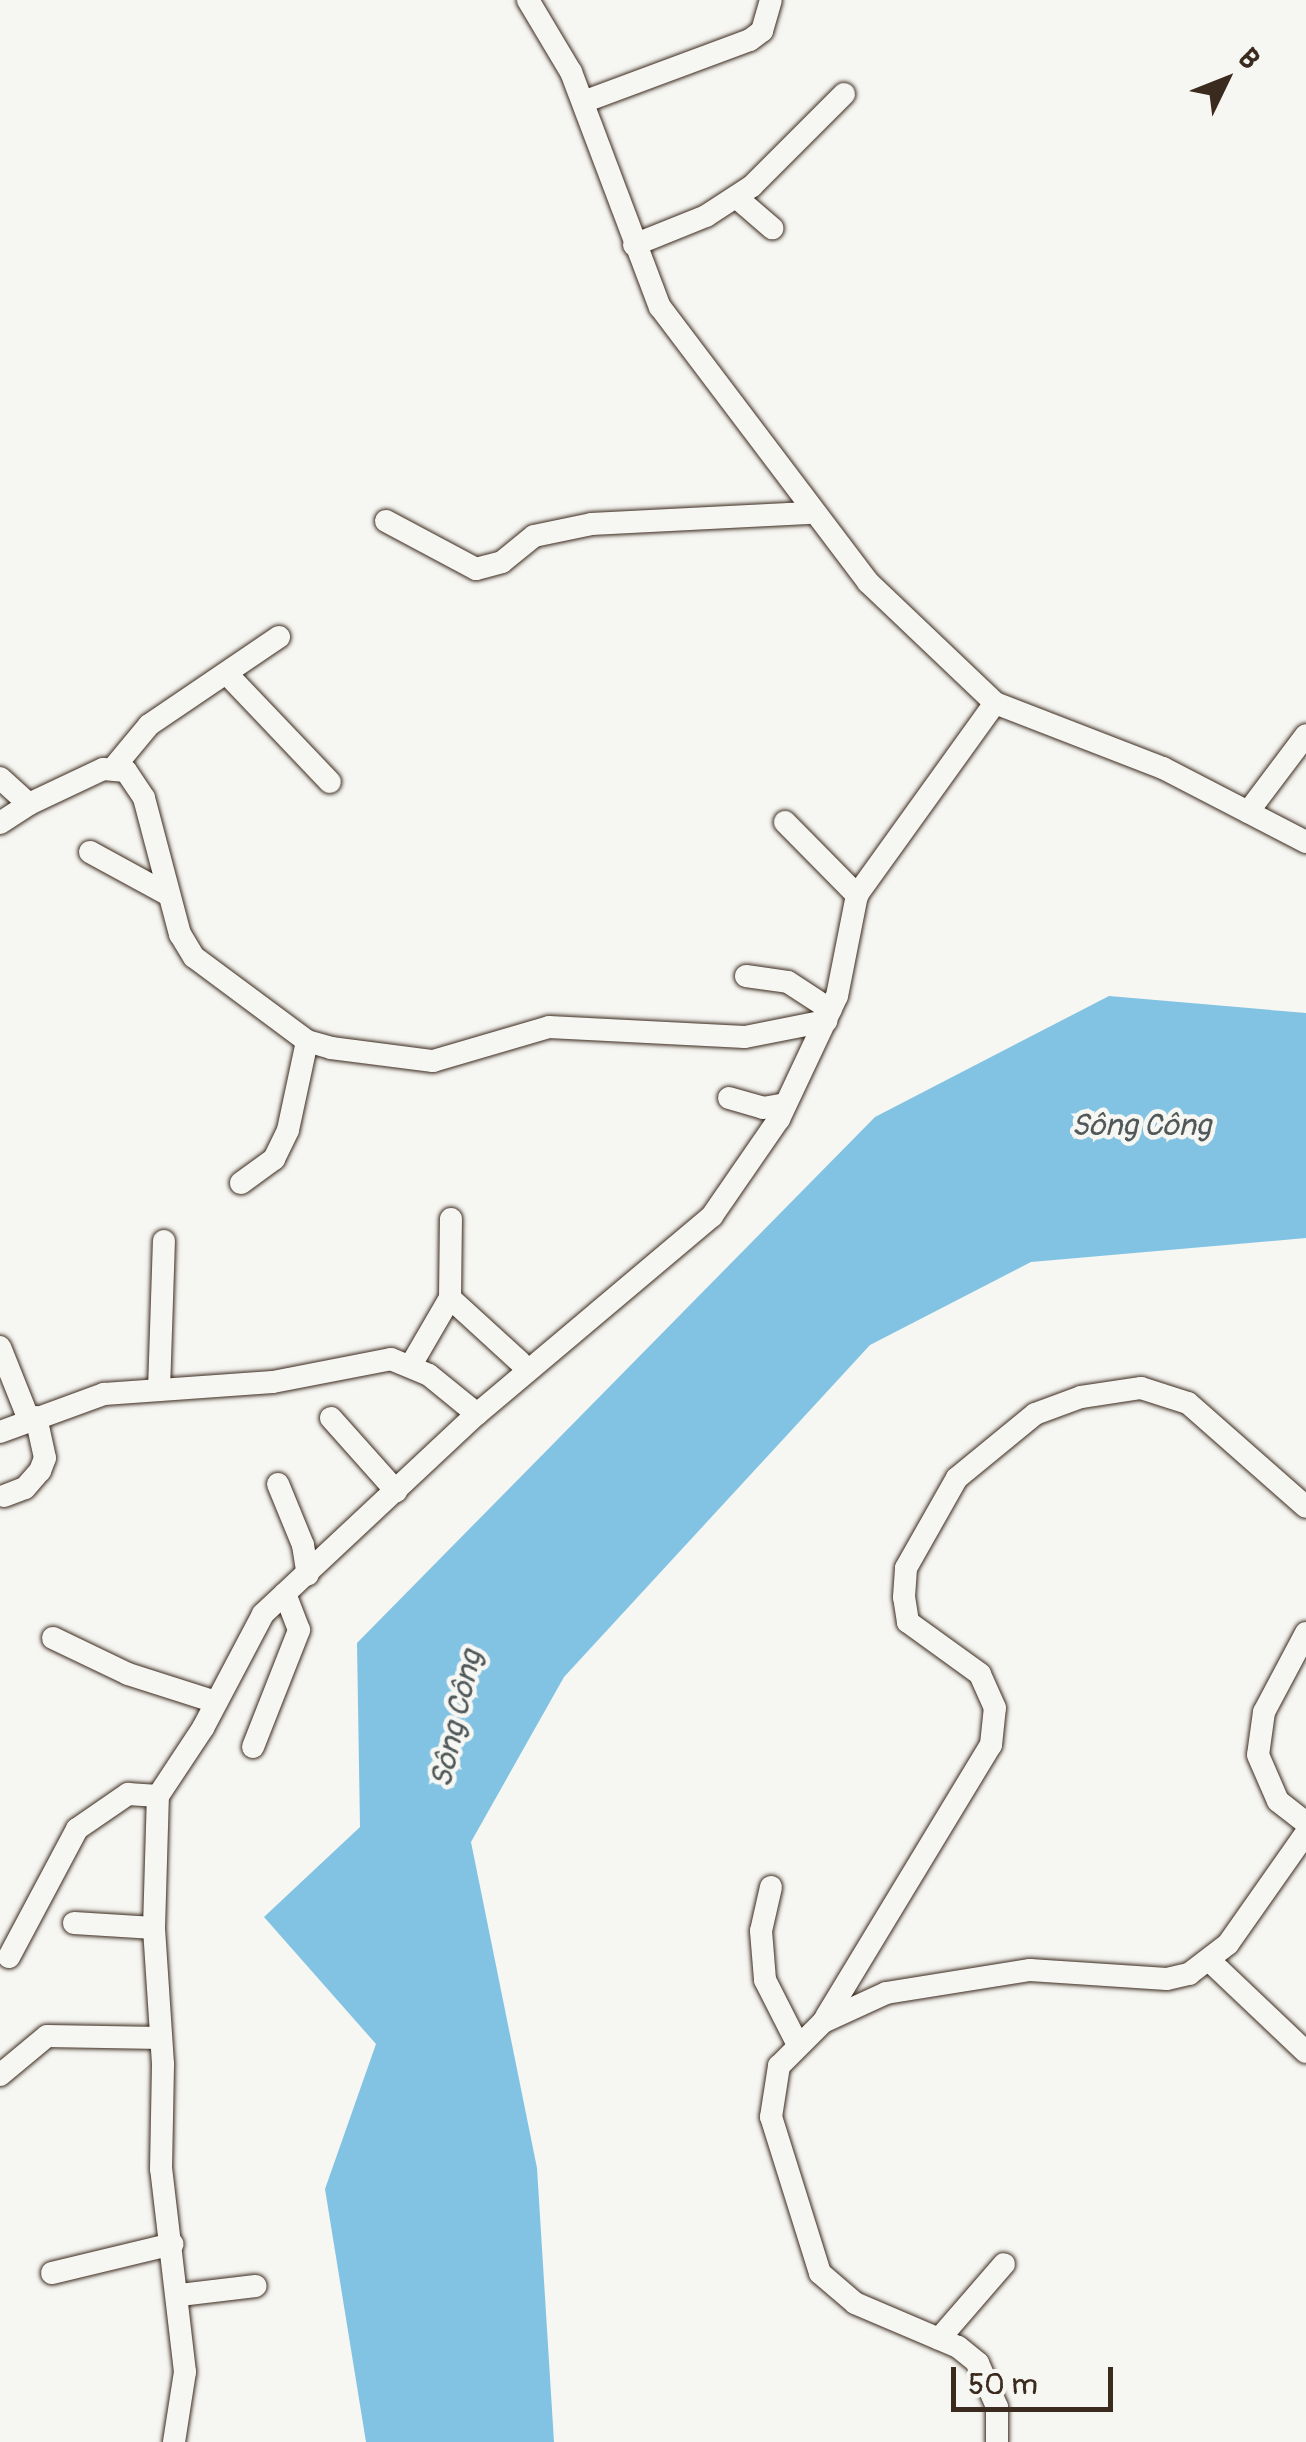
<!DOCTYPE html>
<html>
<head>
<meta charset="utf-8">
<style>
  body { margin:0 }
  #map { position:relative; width:1306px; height:2442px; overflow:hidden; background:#f6f6f2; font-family:Pangolin,sans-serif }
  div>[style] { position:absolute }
  .water>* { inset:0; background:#82c3e3 }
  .roads { filter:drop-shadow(0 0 2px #3b2a1e) drop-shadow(0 0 2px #3b2a1e) }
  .minor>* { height:22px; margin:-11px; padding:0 11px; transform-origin:11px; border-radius:11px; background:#f6f6f2 }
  span { translate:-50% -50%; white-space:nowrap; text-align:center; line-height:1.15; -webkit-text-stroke:9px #f6f6f2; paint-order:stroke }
  .water-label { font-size:30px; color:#505859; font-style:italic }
  .north { position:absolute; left:1176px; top:30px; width:100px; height:100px; -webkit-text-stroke:8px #f6f6f2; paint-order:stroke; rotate:47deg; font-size:28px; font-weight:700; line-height:40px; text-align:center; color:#3b2a1e }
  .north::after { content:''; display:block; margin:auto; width:35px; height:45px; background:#3b2a1e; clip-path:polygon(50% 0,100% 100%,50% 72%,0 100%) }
  .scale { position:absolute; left:951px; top:2367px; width:162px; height:45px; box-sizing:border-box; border:5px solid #3b2a1e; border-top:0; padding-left:12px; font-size:30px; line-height:35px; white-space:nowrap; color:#3b2a1e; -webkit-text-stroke:8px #f6f6f2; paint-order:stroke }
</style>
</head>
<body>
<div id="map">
  <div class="water">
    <i style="clip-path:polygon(1109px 996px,1306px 1013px,1306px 1238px,1031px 1262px,870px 1345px,564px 1677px,471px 1842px,537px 2168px,554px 2442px,366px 2442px,325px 2189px,376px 2044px,264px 1917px,360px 1827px,357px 1643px,875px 1117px)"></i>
  </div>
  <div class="roads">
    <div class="minor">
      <i style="left:528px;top:0;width:84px;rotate:59.2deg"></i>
      <i style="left:571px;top:72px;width:251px;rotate:69.3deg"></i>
      <i style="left:660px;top:307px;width:345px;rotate:52.9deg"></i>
      <i style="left:868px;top:582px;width:175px;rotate:43.6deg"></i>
      <i style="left:995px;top:703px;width:180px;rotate:21.2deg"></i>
      <i style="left:1163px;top:768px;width:161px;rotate:27.4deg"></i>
      <i style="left:583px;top:102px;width:178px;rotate:-20.4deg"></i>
      <i style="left:750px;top:40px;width:15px;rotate:-37deg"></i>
      <i style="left:762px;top:31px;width:32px;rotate:-74deg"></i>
      <i style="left:736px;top:197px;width:48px;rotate:40.7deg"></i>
      <i style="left:634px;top:245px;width:78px;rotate:-21.9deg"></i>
      <i style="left:706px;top:216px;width:55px;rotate:-33.1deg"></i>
      <i style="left:752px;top:186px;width:130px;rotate:-45deg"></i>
      <i style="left:386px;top:521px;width:102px;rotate:28.1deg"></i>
      <i style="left:476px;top:569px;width:27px;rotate:-15deg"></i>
      <i style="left:502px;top:562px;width:41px;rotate:-39.1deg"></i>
      <i style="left:534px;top:536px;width:59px;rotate:-11.7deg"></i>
      <i style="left:592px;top:524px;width:220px;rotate:-2.9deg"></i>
      <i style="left:227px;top:674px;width:149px;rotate:46.4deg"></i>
      <i style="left:115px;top:766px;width:53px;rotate:-50.3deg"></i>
      <i style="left:149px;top:725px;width:157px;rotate:-34.1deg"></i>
      <i style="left:0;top:778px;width:39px;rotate:42deg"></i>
      <i style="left:29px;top:804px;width:82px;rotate:-25.3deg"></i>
      <i style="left:103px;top:769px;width:23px;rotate:5deg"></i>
      <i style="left:126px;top:771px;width:32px;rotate:56deg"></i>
      <i style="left:144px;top:798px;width:141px;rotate:75.2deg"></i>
      <i style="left:180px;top:934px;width:27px;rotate:59deg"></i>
      <i style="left:194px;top:957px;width:141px;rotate:36.6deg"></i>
      <i style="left:307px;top:1041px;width:25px;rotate:16deg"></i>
      <i style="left:331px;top:1048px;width:103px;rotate:7.3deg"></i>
      <i style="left:433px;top:1061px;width:121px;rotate:-16.3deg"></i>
      <i style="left:549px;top:1027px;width:196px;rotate:2.9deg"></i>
      <i style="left:745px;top:1037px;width:83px;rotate:-11.2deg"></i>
      <i style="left:1248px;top:812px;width:96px;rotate:-53deg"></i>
      <i style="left:785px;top:822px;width:103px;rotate:45.4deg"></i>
      <i style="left:0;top:823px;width:35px;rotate:-33deg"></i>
      <i style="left:90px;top:852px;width:90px;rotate:28.6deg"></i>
      <i style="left:746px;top:976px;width:42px;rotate:8.1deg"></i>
      <i style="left:788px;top:982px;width:51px;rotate:33.1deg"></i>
      <i style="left:729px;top:1098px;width:35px;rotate:16deg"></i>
      <i style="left:763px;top:1108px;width:23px;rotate:-10deg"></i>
      <i style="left:241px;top:1183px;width:41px;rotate:-36deg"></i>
      <i style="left:274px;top:1159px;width:32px;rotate:-64deg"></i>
      <i style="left:288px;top:1130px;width:91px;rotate:-77.9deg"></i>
      <i style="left:450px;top:1298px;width:95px;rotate:42.4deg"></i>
      <i style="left:0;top:1347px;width:79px;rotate:68.3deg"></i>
      <i style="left:411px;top:1365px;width:78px;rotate:-59.8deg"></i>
      <i style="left:450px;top:1298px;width:79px;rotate:-89.3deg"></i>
      <i style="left:159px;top:1390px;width:149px;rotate:-88.1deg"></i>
      <i style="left:331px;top:1418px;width:98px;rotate:48.3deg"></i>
      <i style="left:0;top:1432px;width:111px;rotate:-20.1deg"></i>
      <i style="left:104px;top:1394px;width:169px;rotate:-4.1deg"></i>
      <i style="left:273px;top:1382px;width:120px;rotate:-11deg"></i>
      <i style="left:391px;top:1359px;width:41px;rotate:22.8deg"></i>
      <i style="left:429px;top:1375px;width:62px;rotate:39.1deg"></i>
      <i style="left:278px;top:1484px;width:66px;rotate:67.7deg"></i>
      <i style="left:303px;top:1545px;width:30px;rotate:81deg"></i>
      <i style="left:4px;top:1496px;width:22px;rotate:-21deg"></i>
      <i style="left:25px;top:1488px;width:23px;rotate:-49deg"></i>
      <i style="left:40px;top:1471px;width:14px;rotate:-69deg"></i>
      <i style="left:45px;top:1458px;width:42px;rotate:-102.4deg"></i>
      <i style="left:1306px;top:1633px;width:89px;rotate:118deg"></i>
      <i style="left:1264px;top:1712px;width:43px;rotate:97.9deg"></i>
      <i style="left:1258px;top:1755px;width:50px;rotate:66.5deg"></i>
      <i style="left:1278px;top:1801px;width:36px;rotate:38deg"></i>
      <i style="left:53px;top:1638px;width:83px;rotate:25.6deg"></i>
      <i style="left:128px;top:1674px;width:92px;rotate:17.7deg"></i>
      <i style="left:253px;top:1747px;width:126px;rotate:-68.5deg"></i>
      <i style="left:299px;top:1630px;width:39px;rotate:-111deg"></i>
      <i style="left:771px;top:1887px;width:45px;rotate:102.8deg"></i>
      <i style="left:761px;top:1931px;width:49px;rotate:85.3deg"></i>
      <i style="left:765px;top:1980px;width:71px;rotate:63.1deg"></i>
      <i style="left:74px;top:1923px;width:80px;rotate:3.6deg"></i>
      <i style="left:9px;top:1957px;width:145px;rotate:-62deg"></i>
      <i style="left:77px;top:1829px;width:62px;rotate:-34.5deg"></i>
      <i style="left:128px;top:1794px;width:30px;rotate:4deg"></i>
      <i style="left:1210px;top:1961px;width:132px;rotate:43.5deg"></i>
      <i style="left:826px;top:2017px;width:318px;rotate:-58.8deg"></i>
      <i style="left:991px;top:1745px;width:37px;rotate:-84deg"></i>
      <i style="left:995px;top:1708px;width:37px;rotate:-114deg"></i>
      <i style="left:980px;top:1674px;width:89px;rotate:-144.2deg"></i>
      <i style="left:908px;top:1622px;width:25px;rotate:-99deg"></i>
      <i style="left:904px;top:1597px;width:29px;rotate:-86deg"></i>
      <i style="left:906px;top:1568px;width:103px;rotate:-60.5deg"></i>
      <i style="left:957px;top:1478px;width:101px;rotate:-39.4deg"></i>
      <i style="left:1035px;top:1414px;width:49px;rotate:-20.3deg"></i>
      <i style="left:1081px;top:1397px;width:61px;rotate:-8.5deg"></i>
      <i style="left:1141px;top:1388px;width:49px;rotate:17.7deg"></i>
      <i style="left:1188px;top:1403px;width:157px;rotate:41.4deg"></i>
      <i style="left:0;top:2075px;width:61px;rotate:-39.7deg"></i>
      <i style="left:47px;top:2036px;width:114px;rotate:1deg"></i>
      <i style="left:52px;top:2273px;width:124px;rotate:-13.5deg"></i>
      <i style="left:180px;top:2295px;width:76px;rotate:-6.8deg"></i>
      <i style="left:939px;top:2339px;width:99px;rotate:-49.1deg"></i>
      <i style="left:174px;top:2442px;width:71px;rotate:-81.1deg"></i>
      <i style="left:185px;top:2372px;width:204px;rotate:-96.7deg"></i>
      <i style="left:161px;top:2169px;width:105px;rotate:-88.9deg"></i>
      <i style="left:163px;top:2064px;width:136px;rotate:-93.8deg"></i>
      <i style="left:154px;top:1928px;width:132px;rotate:-88.3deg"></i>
      <i style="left:158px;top:1796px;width:82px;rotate:-56.5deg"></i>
      <i style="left:203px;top:1728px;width:129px;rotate:-62.2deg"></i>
      <i style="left:263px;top:1614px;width:293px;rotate:-43.1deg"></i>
      <i style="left:477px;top:1414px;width:307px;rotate:-40.1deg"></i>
      <i style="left:712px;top:1216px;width:118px;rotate:-55.4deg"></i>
      <i style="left:779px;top:1119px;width:136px;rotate:-64.8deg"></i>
      <i style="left:837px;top:996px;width:103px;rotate:-78.8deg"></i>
      <i style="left:857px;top:895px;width:236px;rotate:-54.3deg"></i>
      <i style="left:997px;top:2442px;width:35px;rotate:-90deg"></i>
      <i style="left:997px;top:2407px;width:48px;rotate:-113.4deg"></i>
      <i style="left:978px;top:2363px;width:26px;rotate:-141deg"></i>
      <i style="left:958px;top:2347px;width:112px;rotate:-156.9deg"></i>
      <i style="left:855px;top:2303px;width:46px;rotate:-139.4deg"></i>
      <i style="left:820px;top:2273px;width:164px;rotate:-107.4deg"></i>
      <i style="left:771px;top:2117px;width:52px;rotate:-81.1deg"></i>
      <i style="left:779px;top:2066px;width:62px;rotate:-45deg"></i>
      <i style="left:823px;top:2022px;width:69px;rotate:-24.7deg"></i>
      <i style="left:886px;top:1993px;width:146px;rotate:-9.1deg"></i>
      <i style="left:1030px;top:1970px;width:137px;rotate:3.8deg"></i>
      <i style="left:1167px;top:1979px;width:23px;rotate:-13deg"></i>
      <i style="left:1189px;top:1974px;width:49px;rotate:-37.6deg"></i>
      <i style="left:1228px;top:1944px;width:136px;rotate:-54.9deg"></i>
    </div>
  </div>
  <div class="water-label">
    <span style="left:1141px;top:1126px">Sông Công</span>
    <span style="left:457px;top:1719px;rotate:-77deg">Sông Công</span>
  </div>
  <div class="north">B</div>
  <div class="scale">50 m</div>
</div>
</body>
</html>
